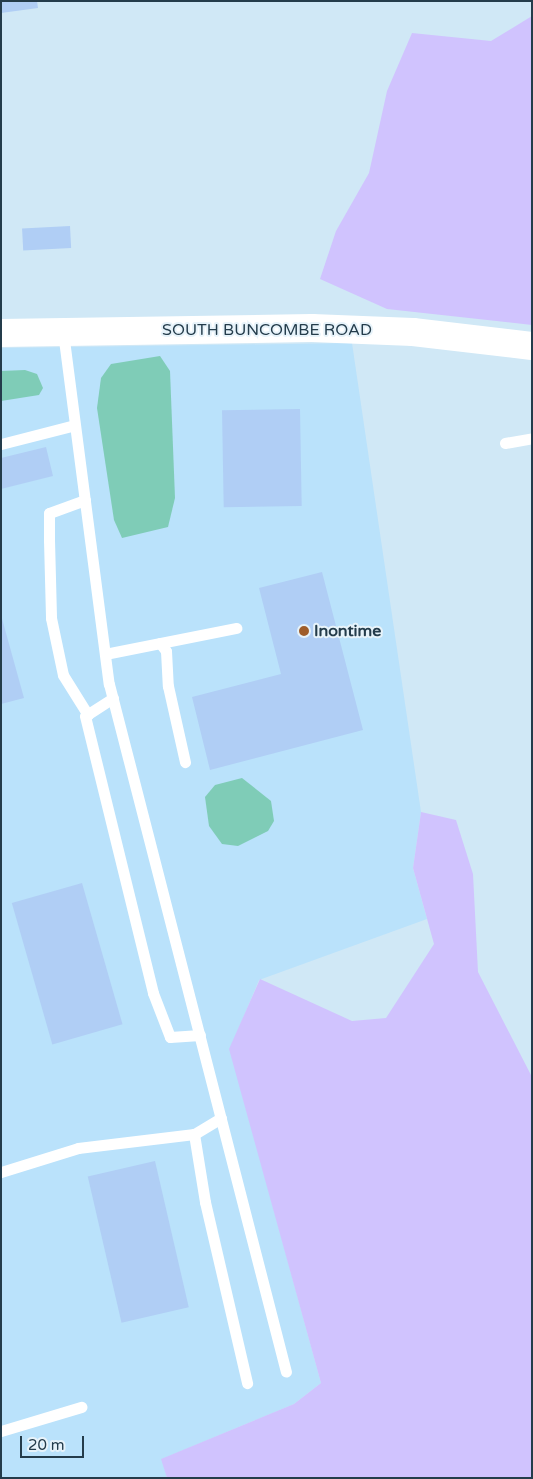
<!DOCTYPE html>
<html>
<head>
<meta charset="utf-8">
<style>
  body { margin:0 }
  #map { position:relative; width:533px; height:1479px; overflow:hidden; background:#d0e8f6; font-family:"Varela Round",sans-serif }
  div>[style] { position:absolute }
  .built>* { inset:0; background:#bae2fb }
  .green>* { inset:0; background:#d0c3fe }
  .water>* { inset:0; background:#7fccb7 }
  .building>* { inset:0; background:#b0cef5; transform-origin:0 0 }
  .service>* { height:11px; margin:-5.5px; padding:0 5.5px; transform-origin:5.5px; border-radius:5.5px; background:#fff }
  .primary>* { height:28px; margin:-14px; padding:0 14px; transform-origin:14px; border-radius:14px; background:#fff }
  .dots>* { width:14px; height:14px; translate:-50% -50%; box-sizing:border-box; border:2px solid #e7f3fa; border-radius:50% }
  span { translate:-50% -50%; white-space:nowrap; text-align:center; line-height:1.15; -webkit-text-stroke:4px #e7f3fa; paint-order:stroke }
  .street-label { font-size:16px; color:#243c4b }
  .poi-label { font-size:16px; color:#243c4b; font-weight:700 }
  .left { translate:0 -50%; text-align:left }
  .frame { position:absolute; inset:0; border:2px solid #243c4b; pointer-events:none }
  .scale { position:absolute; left:20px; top:1436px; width:64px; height:22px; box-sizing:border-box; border:2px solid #243c4b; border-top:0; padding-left:6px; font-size:15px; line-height:18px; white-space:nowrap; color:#243c4b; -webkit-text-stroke:4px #e7f3fa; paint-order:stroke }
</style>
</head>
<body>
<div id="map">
  <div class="built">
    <i style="clip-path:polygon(352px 343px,421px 812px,413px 868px,427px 919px,259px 980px,230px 1049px,321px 1383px,294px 1404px,162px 1459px,167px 1478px,1px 1478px,1px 348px)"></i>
  </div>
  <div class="green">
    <i style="clip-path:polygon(532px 16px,532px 325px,387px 309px,320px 279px,336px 231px,369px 173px,387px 91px,412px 33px,491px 41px)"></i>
    <i style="clip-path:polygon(421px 812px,456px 820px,473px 874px,478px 972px,532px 1077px,532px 1478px,167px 1478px,161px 1459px,294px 1404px,321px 1383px,229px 1049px,260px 979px,352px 1021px,386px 1018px,434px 944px,413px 868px)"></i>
  </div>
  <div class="water">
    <i style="clip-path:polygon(160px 356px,170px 371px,175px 498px,168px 527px,122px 538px,114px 520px,97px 408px,101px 378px,111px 364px)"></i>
    <i style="clip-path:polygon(25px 370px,37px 374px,43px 388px,39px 395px,1px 401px,1px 371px)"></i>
    <i style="clip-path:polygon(242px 778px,271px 801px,274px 821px,268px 831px,238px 846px,222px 844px,209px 826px,205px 797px,215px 785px)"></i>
  </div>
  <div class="building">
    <i style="clip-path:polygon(1px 1px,37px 1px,38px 8px,1px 13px)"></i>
    <i style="left:70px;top:226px;width:22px;height:48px;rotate:87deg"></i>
    <i style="left:300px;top:409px;width:97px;height:78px;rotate:89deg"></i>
    <i style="clip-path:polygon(46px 447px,53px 476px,1px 489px,1px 458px)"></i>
    <i style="clip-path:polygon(322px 572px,363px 730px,210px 770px,192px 697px,281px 674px,259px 588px)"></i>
    <i style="clip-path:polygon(1px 615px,24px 698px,1px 704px)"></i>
    <i style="left:82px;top:883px;width:147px;height:73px;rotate:74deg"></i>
    <i style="left:155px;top:1161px;width:150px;height:69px;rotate:77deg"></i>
  </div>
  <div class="service">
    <i style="left:63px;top:332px;width:355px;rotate:82.6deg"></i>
    <i style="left:109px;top:684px;width:710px;rotate:75.57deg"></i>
    <i style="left:505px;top:443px;width:27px;rotate:-10deg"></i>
    <i style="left:1px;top:444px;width:76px;rotate:-14.4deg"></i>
    <i style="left:85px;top:500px;width:38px;rotate:160deg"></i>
    <i style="left:49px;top:513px;width:27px;rotate:90deg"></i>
    <i style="left:49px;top:540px;width:78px;rotate:88.5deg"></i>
    <i style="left:51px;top:618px;width:58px;rotate:78.1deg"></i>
    <i style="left:63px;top:675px;width:47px;rotate:58deg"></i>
    <i style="left:160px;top:643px;width:10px;rotate:53deg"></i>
    <i style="left:166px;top:651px;width:35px;rotate:87deg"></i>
    <i style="left:168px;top:686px;width:78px;rotate:77.4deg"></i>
    <i style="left:105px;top:654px;width:134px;rotate:-11.2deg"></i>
    <i style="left:113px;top:698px;width:33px;rotate:147deg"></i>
    <i style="left:85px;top:716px;width:285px;rotate:76.2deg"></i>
    <i style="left:153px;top:993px;width:47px;rotate:68.9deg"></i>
    <i style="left:170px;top:1037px;width:30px;rotate:-4deg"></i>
    <i style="left:221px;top:1118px;width:31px;rotate:149deg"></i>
    <i style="left:194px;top:1134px;width:69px;rotate:80.8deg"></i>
    <i style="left:205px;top:1202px;width:186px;rotate:76.9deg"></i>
    <i style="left:1px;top:1172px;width:81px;rotate:-17.3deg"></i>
    <i style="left:78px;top:1148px;width:117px;rotate:-6.9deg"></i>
    <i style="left:1px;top:1431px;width:84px;rotate:-16.7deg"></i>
  </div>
  <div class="primary">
    <i style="left:1px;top:333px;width:311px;rotate:-0.9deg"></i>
    <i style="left:312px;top:328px;width:101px;rotate:2.3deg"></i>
    <i style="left:413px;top:332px;width:120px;rotate:6.7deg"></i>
  </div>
  <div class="dots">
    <i style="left:304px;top:631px;background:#9f5d2a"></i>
  </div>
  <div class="street-label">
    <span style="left:267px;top:330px">SOUTH BUNCOMBE ROAD</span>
  </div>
  <div class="poi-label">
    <span class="left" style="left:314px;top:631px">Inontime</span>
  </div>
  <div class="frame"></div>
  <div class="scale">20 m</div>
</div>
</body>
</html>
